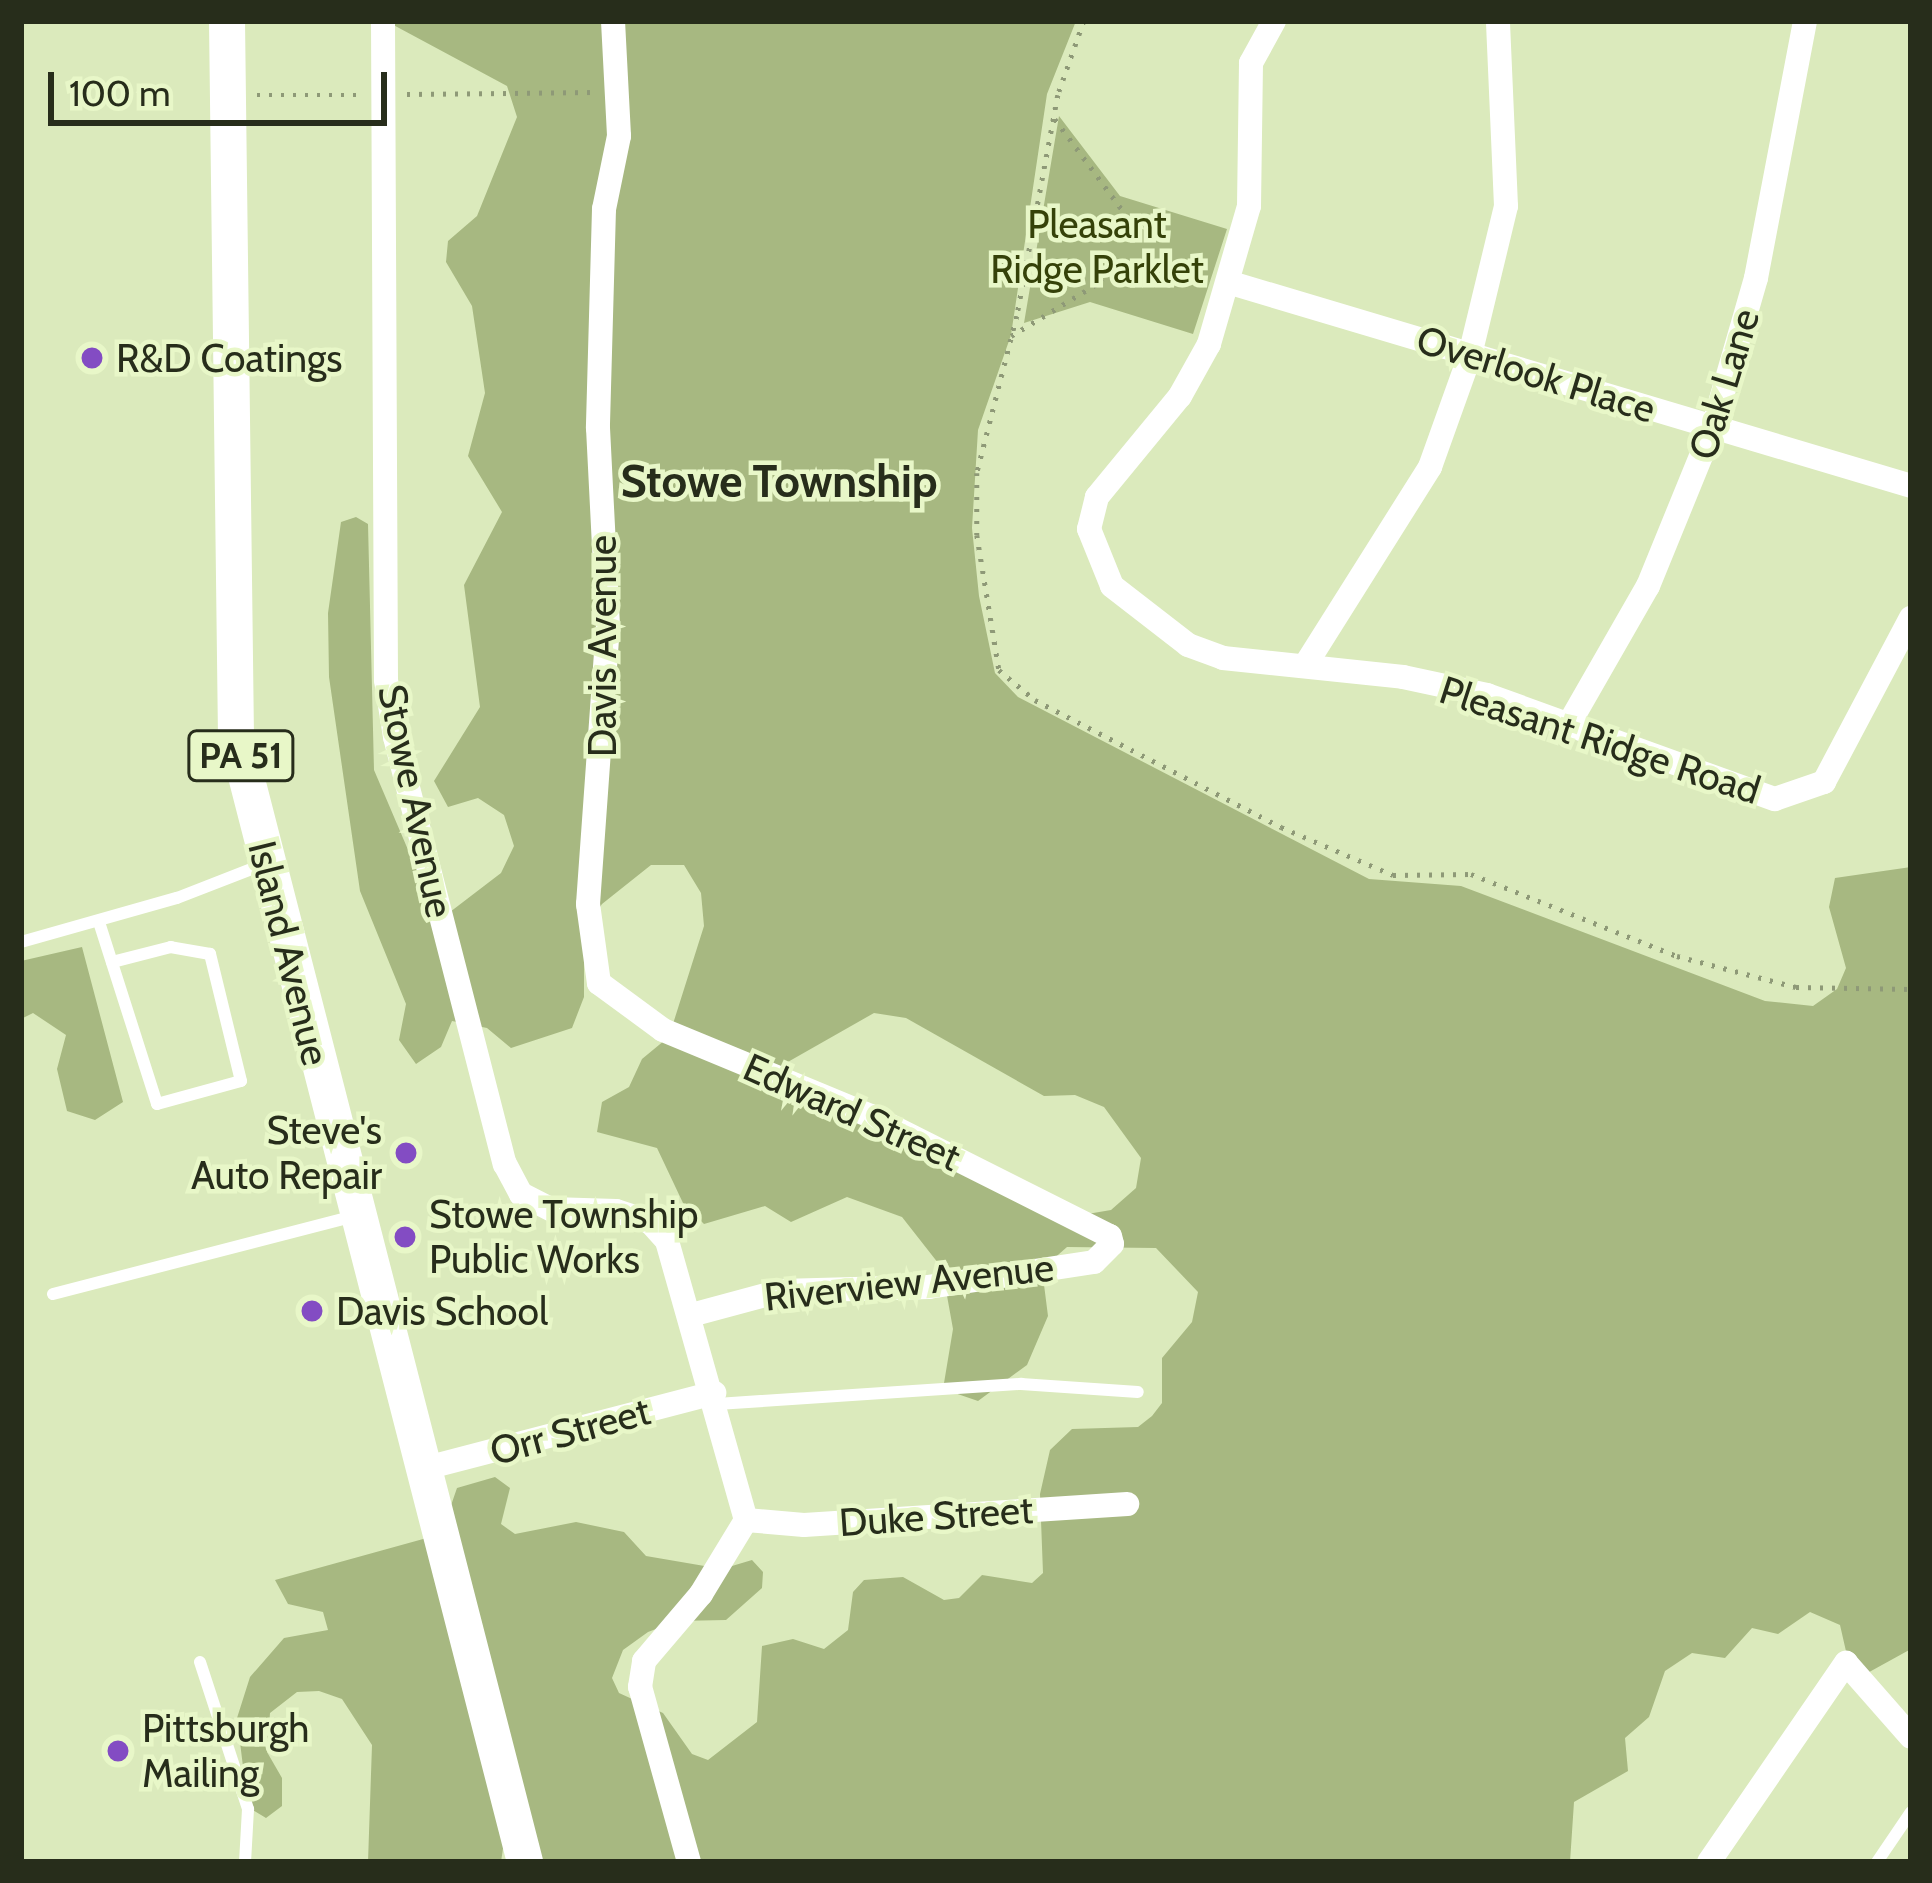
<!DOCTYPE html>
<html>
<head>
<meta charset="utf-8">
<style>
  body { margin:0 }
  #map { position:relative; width:1932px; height:1883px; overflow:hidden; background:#dbeabc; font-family:Cabin,sans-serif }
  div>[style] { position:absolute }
  .green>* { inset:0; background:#a7b881 }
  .path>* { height:4.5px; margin-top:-2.25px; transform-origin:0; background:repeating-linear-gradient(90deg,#8e9977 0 3px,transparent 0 12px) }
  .service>* { height:12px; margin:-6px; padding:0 6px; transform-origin:6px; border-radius:6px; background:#fff }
  .minor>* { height:24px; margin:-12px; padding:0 12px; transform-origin:12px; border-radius:12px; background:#fff }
  .primary>* { height:36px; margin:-18px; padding:0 18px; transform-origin:18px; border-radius:18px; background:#fff }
  .dots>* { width:33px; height:33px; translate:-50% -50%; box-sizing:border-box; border:6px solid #e8f7c8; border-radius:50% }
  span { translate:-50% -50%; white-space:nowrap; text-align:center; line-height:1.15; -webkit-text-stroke:9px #e8f7c8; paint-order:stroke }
  .shield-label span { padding:3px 9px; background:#e8f7c8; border:3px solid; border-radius:9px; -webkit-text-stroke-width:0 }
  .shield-label { font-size:36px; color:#272d1b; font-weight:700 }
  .park-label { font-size:39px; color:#354209 }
  .poi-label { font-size:39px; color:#272d1b }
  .left { translate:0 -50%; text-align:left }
  .right { translate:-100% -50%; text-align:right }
  .street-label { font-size:39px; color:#272d1b }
  .quarter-label { font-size:45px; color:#272d1b; font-weight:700 }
  .frame { position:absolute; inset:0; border:24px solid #272d1b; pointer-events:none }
  .scale { position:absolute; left:48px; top:72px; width:339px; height:54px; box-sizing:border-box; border:6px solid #272d1b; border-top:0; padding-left:15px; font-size:36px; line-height:42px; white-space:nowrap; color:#272d1b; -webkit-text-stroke:9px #e8f7c8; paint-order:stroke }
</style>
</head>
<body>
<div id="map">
  <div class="green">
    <i style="clip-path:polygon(386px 21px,1076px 21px,1047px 94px,1011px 335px,978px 430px,972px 528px,979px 596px,995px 673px,1018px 697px,1369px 879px,1461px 886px,1765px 1001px,1813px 1006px,1837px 989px,1846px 968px,1829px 907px,1835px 878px,1911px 867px,1911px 1649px,1862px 1676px,1848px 1660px,1840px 1625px,1810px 1612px,1778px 1634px,1752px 1628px,1725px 1658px,1692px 1653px,1665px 1671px,1649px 1717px,1625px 1738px,1628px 1771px,1574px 1802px,1570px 1862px,534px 1862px,447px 1517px,457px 1488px,495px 1477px,510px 1488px,501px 1524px,515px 1534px,576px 1522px,624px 1532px,646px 1556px,722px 1569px,752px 1560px,763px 1572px,762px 1588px,726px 1620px,677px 1621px,648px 1632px,623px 1650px,612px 1678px,619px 1693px,663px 1713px,692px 1754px,708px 1760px,757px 1722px,762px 1646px,793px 1639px,824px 1649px,848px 1630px,853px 1592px,864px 1580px,903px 1577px,944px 1600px,959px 1598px,982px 1575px,1032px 1583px,1043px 1573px,1040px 1494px,1050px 1450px,1072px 1429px,1138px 1427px,1152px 1416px,1162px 1403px,1162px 1358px,1192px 1322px,1198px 1292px,1156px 1248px,1067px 1247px,1042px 1269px,1048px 1316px,1027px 1365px,978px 1401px,943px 1389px,953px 1329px,942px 1268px,902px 1217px,847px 1197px,791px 1222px,765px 1206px,704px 1224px,683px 1203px,657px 1148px,597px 1132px,602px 1102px,629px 1087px,642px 1059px,665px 1040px,850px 1113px,1058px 1219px,1111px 1210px,1136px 1188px,1141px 1158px,1104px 1107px,1075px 1095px,1044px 1096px,906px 1018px,874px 1013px,779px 1067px,672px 1027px,704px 926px,701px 893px,684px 865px,651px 865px,602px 904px,584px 931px,584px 997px,572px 1028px,511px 1048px,487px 1028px,452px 1021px,441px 1047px,416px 1064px,399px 1040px,406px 1004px,360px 891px,329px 677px,328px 613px,341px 522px,356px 517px,368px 524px,374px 770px,426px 892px,450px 912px,501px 873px,514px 846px,504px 815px,478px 798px,448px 807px,434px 781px,480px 707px,464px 585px,502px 512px,468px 456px,485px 393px,472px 306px,446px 262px,448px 241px,477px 216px,517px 117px,507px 86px)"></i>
    <i style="clip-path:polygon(1059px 116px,1120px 196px,1227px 229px,1193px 334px,1090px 302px,1024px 323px)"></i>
    <i style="clip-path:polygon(82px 947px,123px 1102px,95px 1120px,67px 1111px,57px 1069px,66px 1035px,33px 1013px,21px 1019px,21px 961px)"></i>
    <i style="clip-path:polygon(434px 1536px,506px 1828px,501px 1862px,368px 1862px,372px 1745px,342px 1699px,319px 1691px,297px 1692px,270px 1713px,267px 1752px,282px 1778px,282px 1806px,266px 1818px,248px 1807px,237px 1718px,250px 1677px,284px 1638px,328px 1630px,323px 1612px,288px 1604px,275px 1580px)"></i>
  </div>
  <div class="path">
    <i style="left:1084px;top:21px;width:78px;rotate:109.4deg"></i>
    <i style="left:1058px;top:95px;width:225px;rotate:100.5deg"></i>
    <i style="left:1017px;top:316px;width:162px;rotate:104.3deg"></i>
    <i style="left:977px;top:473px;width:62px;rotate:90deg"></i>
    <i style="left:977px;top:535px;width:137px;rotate:80.7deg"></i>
    <i style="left:999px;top:670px;width:47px;rotate:39.8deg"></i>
    <i style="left:1035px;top:700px;width:277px;rotate:27.3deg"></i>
    <i style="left:1281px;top:827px;width:122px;rotate:23.2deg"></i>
    <i style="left:1393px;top:875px;width:78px;rotate:-0.7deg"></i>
    <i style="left:1471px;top:874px;width:222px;rotate:21.7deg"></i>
    <i style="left:1677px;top:956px;width:123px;rotate:14.6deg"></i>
    <i style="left:1796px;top:987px;width:115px;rotate:1deg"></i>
    <i style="left:407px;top:94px;width:187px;rotate:-0.6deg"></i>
    <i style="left:257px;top:95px;width:103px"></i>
    <i style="left:1055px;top:119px;width:114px;rotate:53.5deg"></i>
    <i style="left:1011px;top:336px;width:108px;rotate:-31.3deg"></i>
  </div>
  <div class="service">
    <i style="left:99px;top:922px;width:191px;rotate:72.3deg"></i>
    <i style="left:157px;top:1104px;width:87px;rotate:-15.3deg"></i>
    <i style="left:241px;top:1081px;width:131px;rotate:-103.7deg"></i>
    <i style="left:210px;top:954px;width:40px;rotate:-170deg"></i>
    <i style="left:171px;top:947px;width:61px;rotate:165.7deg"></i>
    <i style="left:21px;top:942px;width:162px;rotate:-15.8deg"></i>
    <i style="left:177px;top:898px;width:93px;rotate:-21.3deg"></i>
    <i style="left:53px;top:1294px;width:311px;rotate:-14.5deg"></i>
    <i style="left:717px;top:1404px;width:305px;rotate:-3.8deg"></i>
    <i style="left:1021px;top:1384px;width:117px;rotate:3.9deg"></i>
    <i style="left:200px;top:1662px;width:155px;rotate:71.9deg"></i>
    <i style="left:248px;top:1809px;width:53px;rotate:93.2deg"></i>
    <i style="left:1877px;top:1862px;width:60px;rotate:-55.8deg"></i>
  </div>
  <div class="minor">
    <i style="left:383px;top:21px;width:659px;rotate:89.74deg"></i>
    <i style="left:386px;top:680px;width:58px;rotate:81deg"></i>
    <i style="left:395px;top:737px;width:441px;rotate:75.6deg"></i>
    <i style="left:505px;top:1164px;width:34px;rotate:62deg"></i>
    <i style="left:521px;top:1194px;width:34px;rotate:27deg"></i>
    <i style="left:551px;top:1209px;width:65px;rotate:1.8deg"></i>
    <i style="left:616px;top:1211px;width:36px;rotate:18deg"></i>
    <i style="left:650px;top:1222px;width:25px;rotate:48deg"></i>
    <i style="left:667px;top:1241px;width:290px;rotate:74.2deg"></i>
    <i style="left:613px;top:21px;width:115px;rotate:87deg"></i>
    <i style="left:619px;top:136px;width:75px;rotate:101.6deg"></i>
    <i style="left:604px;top:209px;width:219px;rotate:91.6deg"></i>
    <i style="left:598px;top:428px;width:197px;rotate:87.1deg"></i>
    <i style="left:608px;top:625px;width:280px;rotate:94.1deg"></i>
    <i style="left:588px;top:904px;width:80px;rotate:82.1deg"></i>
    <i style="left:599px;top:983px;width:79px;rotate:36.3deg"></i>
    <i style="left:663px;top:1030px;width:225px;rotate:22.5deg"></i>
    <i style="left:871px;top:1116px;width:267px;rotate:26.7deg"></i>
    <i style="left:1110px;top:1236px;width:8px;rotate:76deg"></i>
    <i style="left:1112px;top:1244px;width:25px;rotate:135deg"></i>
    <i style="left:1094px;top:1262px;width:167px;rotate:171.4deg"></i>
    <i style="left:929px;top:1287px;width:149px;rotate:178.5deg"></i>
    <i style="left:780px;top:1291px;width:92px;rotate:164.9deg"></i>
    <i style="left:1274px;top:21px;width:48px;rotate:118.7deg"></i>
    <i style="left:1251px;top:63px;width:143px;rotate:90.8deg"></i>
    <i style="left:1249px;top:206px;width:144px;rotate:106.2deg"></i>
    <i style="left:1209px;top:344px;width:60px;rotate:119.1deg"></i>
    <i style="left:1180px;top:396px;width:131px;rotate:129.4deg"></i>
    <i style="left:1097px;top:497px;width:33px;rotate:104deg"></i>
    <i style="left:1089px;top:529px;width:61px;rotate:68deg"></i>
    <i style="left:1112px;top:586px;width:96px;rotate:37.8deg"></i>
    <i style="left:1188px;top:645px;width:37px;rotate:20deg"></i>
    <i style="left:1223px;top:658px;width:181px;rotate:6deg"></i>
    <i style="left:1403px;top:677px;width:86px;rotate:12.1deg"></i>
    <i style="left:1487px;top:695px;width:306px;rotate:19.9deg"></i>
    <i style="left:1775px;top:799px;width:52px;rotate:-19.1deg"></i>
    <i style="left:1824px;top:782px;width:186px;rotate:-62.1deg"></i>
    <i style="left:1231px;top:283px;width:710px;rotate:16.62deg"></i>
    <i style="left:1306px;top:664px;width:233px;rotate:-57.8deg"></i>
    <i style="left:1430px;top:467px;width:119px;rotate:-70.3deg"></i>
    <i style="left:1470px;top:355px;width:153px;rotate:-76.4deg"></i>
    <i style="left:1506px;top:206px;width:185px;rotate:-92.5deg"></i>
    <i style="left:1570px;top:722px;width:157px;rotate:-60.2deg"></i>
    <i style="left:1648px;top:586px;width:172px;rotate:-67.8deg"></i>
    <i style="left:1713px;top:427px;width:155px;rotate:-73.9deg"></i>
    <i style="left:1756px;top:278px;width:262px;rotate:-79.2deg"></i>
    <i style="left:426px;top:1468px;width:298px;rotate:-14.6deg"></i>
    <i style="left:746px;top:1520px;width:58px;rotate:4.9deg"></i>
    <i style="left:804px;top:1525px;width:324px;rotate:-3.7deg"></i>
    <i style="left:689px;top:1862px;width:182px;rotate:-105.6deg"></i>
    <i style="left:640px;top:1687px;width:26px;rotate:-81deg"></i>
    <i style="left:644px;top:1661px;width:88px;rotate:-49.6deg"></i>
    <i style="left:701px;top:1594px;width:87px;rotate:-58.7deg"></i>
    <i style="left:1709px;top:1862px;width:242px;rotate:-55.5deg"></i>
    <i style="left:1846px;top:1663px;width:98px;rotate:48.7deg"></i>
  </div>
  <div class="primary">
    <i style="left:227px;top:21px;width:716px;rotate:89.28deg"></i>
    <i style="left:236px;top:737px;width:1162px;rotate:75.59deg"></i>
  </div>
  <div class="dots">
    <i style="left:92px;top:358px;background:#834cc3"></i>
    <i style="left:406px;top:1153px;background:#834cc3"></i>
    <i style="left:405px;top:1237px;background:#834cc3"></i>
    <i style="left:312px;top:1311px;background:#834cc3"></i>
    <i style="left:118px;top:1751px;background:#834cc3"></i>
  </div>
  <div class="shield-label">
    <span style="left:241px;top:756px">PA 51</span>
  </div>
  <div class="park-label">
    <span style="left:1097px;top:247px">Pleasant<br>Ridge Parklet</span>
  </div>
  <div class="poi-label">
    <span class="left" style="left:116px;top:358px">R&amp;D Coatings</span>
    <span class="right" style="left:382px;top:1153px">Steve's<br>Auto Repair</span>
    <span class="left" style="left:429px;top:1237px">Stowe Township<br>Public Works</span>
    <span class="left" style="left:336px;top:1311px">Davis School</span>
    <span class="left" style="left:142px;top:1751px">Pittsburgh<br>Mailing</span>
  </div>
  <div class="street-label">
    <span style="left:1536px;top:374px;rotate:17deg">Overlook Place</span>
    <span style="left:1724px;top:384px;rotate:-73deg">Oak Lane</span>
    <span style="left:602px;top:646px;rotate:-90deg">Davis Avenue</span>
    <span style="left:1600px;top:740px;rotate:18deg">Pleasant Ridge Road</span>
    <span style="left:416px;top:801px;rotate:78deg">Stowe Avenue</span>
    <span style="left:289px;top:953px;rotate:76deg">Island Avenue</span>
    <span style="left:852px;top:1112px;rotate:24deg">Edward Street</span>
    <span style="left:909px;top:1282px;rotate:-6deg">Riverview Avenue</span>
    <span style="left:570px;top:1431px;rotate:-15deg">Orr Street</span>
    <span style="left:936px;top:1516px;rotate:-4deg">Duke Street</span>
  </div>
  <div class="quarter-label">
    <span style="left:779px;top:482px">Stowe Township</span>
  </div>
  <div class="frame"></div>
  <div class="scale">100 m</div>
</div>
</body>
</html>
